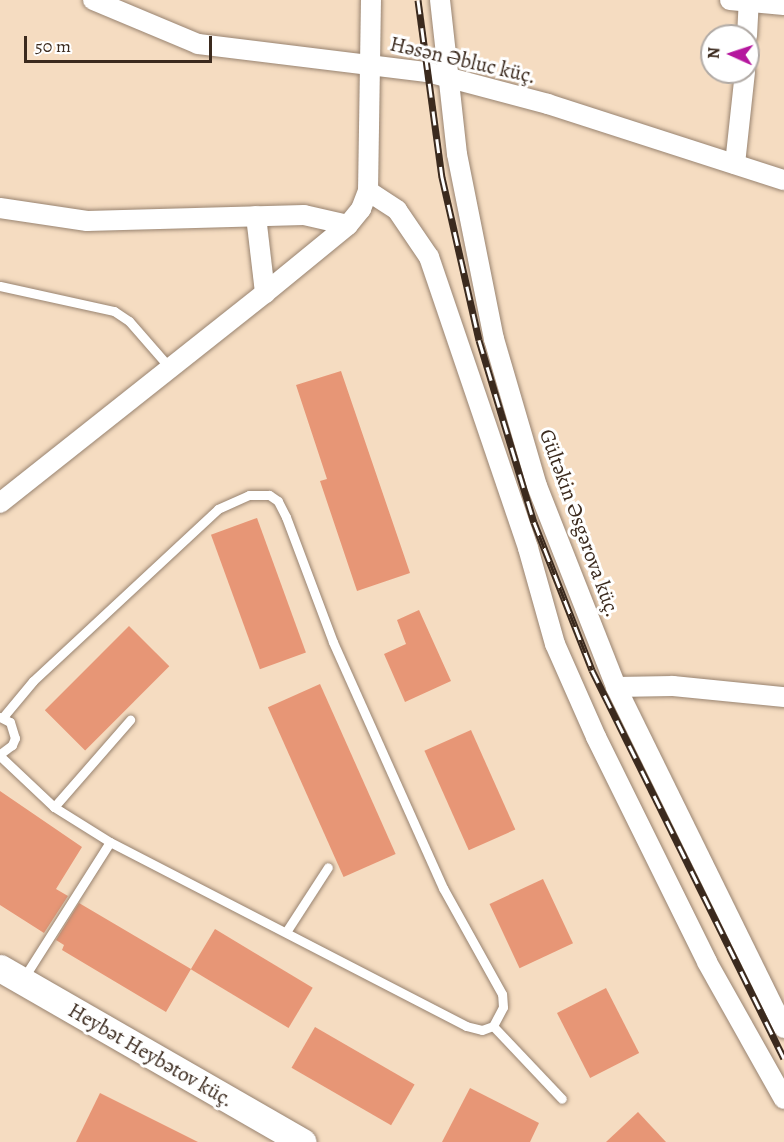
<!DOCTYPE html>
<html>
<head>
<meta charset="utf-8">
<style>
  body { margin:0 }
  #map { position:relative; width:784px; height:1142px; overflow:hidden; background:#f5dcc1; font-family:Alegreya,serif }
  div>[style] { position:absolute }
  .building>* { inset:0; background:#e79676; transform-origin:0 0 }
  .roads { filter:drop-shadow(0 0 2px #988370) drop-shadow(0 0 2px #988370) }
  .lane>* { height:9px; margin:-4.5px; padding:0 4.5px; transform-origin:4.5px; border-radius:4.5px; background:#fff }
  .street>* { height:20px; margin:-10px; padding:0 10px; transform-origin:10px; border-radius:10px; background:#fff }
  .secondary>* { height:27px; margin:-13.5px; padding:0 13.5px; transform-origin:13.5px; border-radius:13.5px; background:#fff }
  .rail>* { height:7px; margin-top:-3.5px; transform-origin:0; background:repeating-linear-gradient(90deg,#fff 0 14px,#3b2a1e 0 28px); box-sizing:border-box; border-block:2px solid #3b2a1e }
  span { translate:-50% -50%; white-space:nowrap; text-align:center; line-height:1.15; -webkit-text-stroke:6px #fff; paint-order:stroke }
  .street-label { font-size:21px; color:#3b2a1e }
  .north { position:absolute; left:700px; top:24px; width:60px; height:60px; box-sizing:border-box; background:#fff; border:2px solid #b1aaa5; border-radius:50%; rotate:273deg; font-size:16px; font-weight:700; line-height:24px; text-align:center; color:#3b2a1e }
  .north::after { content:''; display:block; margin:auto; width:21px; height:27px; background:#b5179e; clip-path:polygon(50% 0,100% 100%,50% 72%,0 100%) }
  .scale { position:absolute; left:24px; top:36px; width:188px; height:27px; box-sizing:border-box; border:3px solid #3b2a1e; border-top:0; padding-left:8px; font-size:18px; line-height:21px; white-space:nowrap; color:#3b2a1e; -webkit-text-stroke:4px #fff; paint-order:stroke }
</style>
</head>
<body>
<div id="map">
  <div class="building">
    <i style="clip-path:polygon(341px 371px,410px 573px,357px 591px,320px 481px,327px 479px,296px 385px)"></i>
    <i style="left:257px;top:518px;width:143px;height:49px;rotate:70deg"></i>
    <i style="clip-path:polygon(419px 610px,451px 681px,405px 702px,384px 654px,406px 644px,397px 620px)"></i>
    <i style="left:129px;top:626px;width:57px;height:119px;rotate:45deg"></i>
    <i style="left:320px;top:684px;width:186px;height:57px;rotate:66deg"></i>
    <i style="left:471px;top:730px;width:109px;height:51px;rotate:66deg"></i>
    <i style="clip-path:polygon(0 791px,82px 847px,56px 889px,68px 896px,44px 933px,0 905px)"></i>
    <i style="left:543px;top:879px;width:71px;height:59px;rotate:65deg"></i>
    <i style="clip-path:polygon(79px 903px,191px 969px,166px 1012px,62px 950px,64px 945px,56px 940px)"></i>
    <i style="left:215px;top:929px;width:114px;height:47px;rotate:31deg"></i>
    <i style="left:606px;top:988px;width:73px;height:55px;rotate:63deg"></i>
    <i style="left:315px;top:1027px;width:115px;height:47px;rotate:30deg"></i>
    <i style="clip-path:polygon(470px 1088px,539px 1123px,530px 1142px,442px 1142px)"></i>
    <i style="clip-path:polygon(100px 1093px,198px 1142px,76px 1142px)"></i>
    <i style="clip-path:polygon(638px 1112px,666px 1142px,606px 1142px)"></i>
  </div>
  <div class="roads">
    <div class="lane">
      <i style="left:0;top:286px;width:117px;rotate:12.4deg"></i>
      <i style="left:114px;top:311px;width:18px;rotate:34deg"></i>
      <i style="left:129px;top:321px;width:62px;rotate:48.9deg"></i>
      <i style="left:0;top:717px;width:11px;rotate:27deg"></i>
      <i style="left:10px;top:722px;width:17px;rotate:73deg"></i>
      <i style="left:15px;top:738px;width:8px;rotate:113deg"></i>
      <i style="left:12px;top:745px;width:15px;rotate:143deg"></i>
      <i style="left:0;top:756px;width:74px;rotate:43.4deg"></i>
      <i style="left:54px;top:807px;width:66px;rotate:32deg"></i>
      <i style="left:110px;top:842px;width:401px;rotate:27.3deg"></i>
      <i style="left:466px;top:1026px;width:16px;rotate:14deg"></i>
      <i style="left:482px;top:1030px;width:12px;rotate:-20deg"></i>
      <i style="left:493px;top:1026px;width:21px;rotate:-62deg"></i>
      <i style="left:503px;top:1007px;width:13px;rotate:-94deg"></i>
      <i style="left:502px;top:994px;width:121px;rotate:-119.1deg"></i>
      <i style="left:443px;top:888px;width:269px;rotate:-114.1deg"></i>
      <i style="left:333px;top:642px;width:134px;rotate:-110.6deg"></i>
      <i style="left:286px;top:517px;width:18px;rotate:-117deg"></i>
      <i style="left:278px;top:501px;width:11px;rotate:-146deg"></i>
      <i style="left:269px;top:495px;width:20px;rotate:180deg"></i>
      <i style="left:249px;top:495px;width:34px;rotate:156deg"></i>
      <i style="left:218px;top:509px;width:253px;rotate:137.1deg"></i>
      <i style="left:33px;top:681px;width:47px;rotate:129.8deg"></i>
      <i style="left:54px;top:807px;width:116px;rotate:-48.9deg"></i>
      <i style="left:286px;top:932px;width:77px;rotate:-57.1deg"></i>
      <i style="left:23px;top:979px;width:162px;rotate:-57.6deg"></i>
      <i style="left:493px;top:1026px;width:100px;rotate:46.6deg"></i>
    </div>
    <div class="street">
      <i style="left:93px;top:0;width:114px;rotate:22.7deg"></i>
      <i style="left:198px;top:44px;width:231px;rotate:7deg"></i>
      <i style="left:427px;top:72px;width:125px;rotate:14.8deg"></i>
      <i style="left:548px;top:104px;width:248px;rotate:17.9deg"></i>
      <i style="left:440px;top:0;width:155px;rotate:83.7deg"></i>
      <i style="left:457px;top:154px;width:189px;rotate:78.7deg"></i>
      <i style="left:494px;top:339px;width:153px;rotate:73.7deg"></i>
      <i style="left:537px;top:486px;width:216px;rotate:68.5deg"></i>
      <i style="left:616px;top:687px;width:380px;rotate:63.8deg"></i>
      <i style="left:730px;top:0;width:54px;rotate:5.3deg"></i>
      <i style="left:747px;top:36px;width:34px;rotate:-87deg"></i>
      <i style="left:735px;top:164px;width:93px;rotate:-83.8deg"></i>
      <i style="left:368px;top:191px;width:35px;rotate:33deg"></i>
      <i style="left:397px;top:210px;width:57px;rotate:55.8deg"></i>
      <i style="left:429px;top:257px;width:307px;rotate:71.2deg"></i>
      <i style="left:528px;top:548px;width:100px;rotate:74.3deg"></i>
      <i style="left:555px;top:644px;width:102px;rotate:66.2deg"></i>
      <i style="left:596px;top:737px;width:251px;rotate:63.7deg"></i>
      <i style="left:707px;top:962px;width:157px;rotate:60.7deg"></i>
      <i style="left:0;top:208px;width:88px;rotate:8.5deg"></i>
      <i style="left:87px;top:221px;width:217px;rotate:-1.6deg"></i>
      <i style="left:304px;top:215px;width:45px;rotate:12.8deg"></i>
      <i style="left:256px;top:216px;width:78px;rotate:83.3deg"></i>
      <i style="left:0;top:503px;width:338px;rotate:-38.4deg"></i>
      <i style="left:265px;top:293px;width:107px;rotate:-39.3deg"></i>
      <i style="left:348px;top:225px;width:21px;rotate:-51deg"></i>
      <i style="left:361px;top:209px;width:19px;rotate:-69deg"></i>
      <i style="left:368px;top:191px;width:191px;rotate:-89.1deg"></i>
      <i style="left:616px;top:687px;width:57px;rotate:-1deg"></i>
      <i style="left:673px;top:686px;width:112px;rotate:5.7deg"></i>
    </div>
    <div class="secondary">
      <i style="left:0;top:968px;width:349px;rotate:29.9deg"></i>
    </div>
  </div>
  <div class="rail">
    <i style="left:418px;top:0;width:179px;rotate:82.3deg"></i>
    <i style="left:442px;top:177px;width:167px;rotate:77.2deg"></i>
    <i style="left:479px;top:340px;width:190px;rotate:73.2deg"></i>
    <i style="left:534px;top:522px;width:159px;rotate:68.6deg"></i>
    <i style="left:592px;top:670px;width:433px;rotate:63.7deg"></i>
  </div>
  <div class="street-label">
    <span style="left:463px;top:60px;rotate:13deg">Həsən Əbluc küç.</span>
    <span style="left:580px;top:523px;rotate:70deg">Gültəkin Əsgərova küç.</span>
    <span style="left:151px;top:1055px;rotate:30deg">Heybət Heybətov küç.</span>
  </div>
  <div class="north">N</div>
  <div class="scale">50 m</div>
</div>
</body>
</html>
